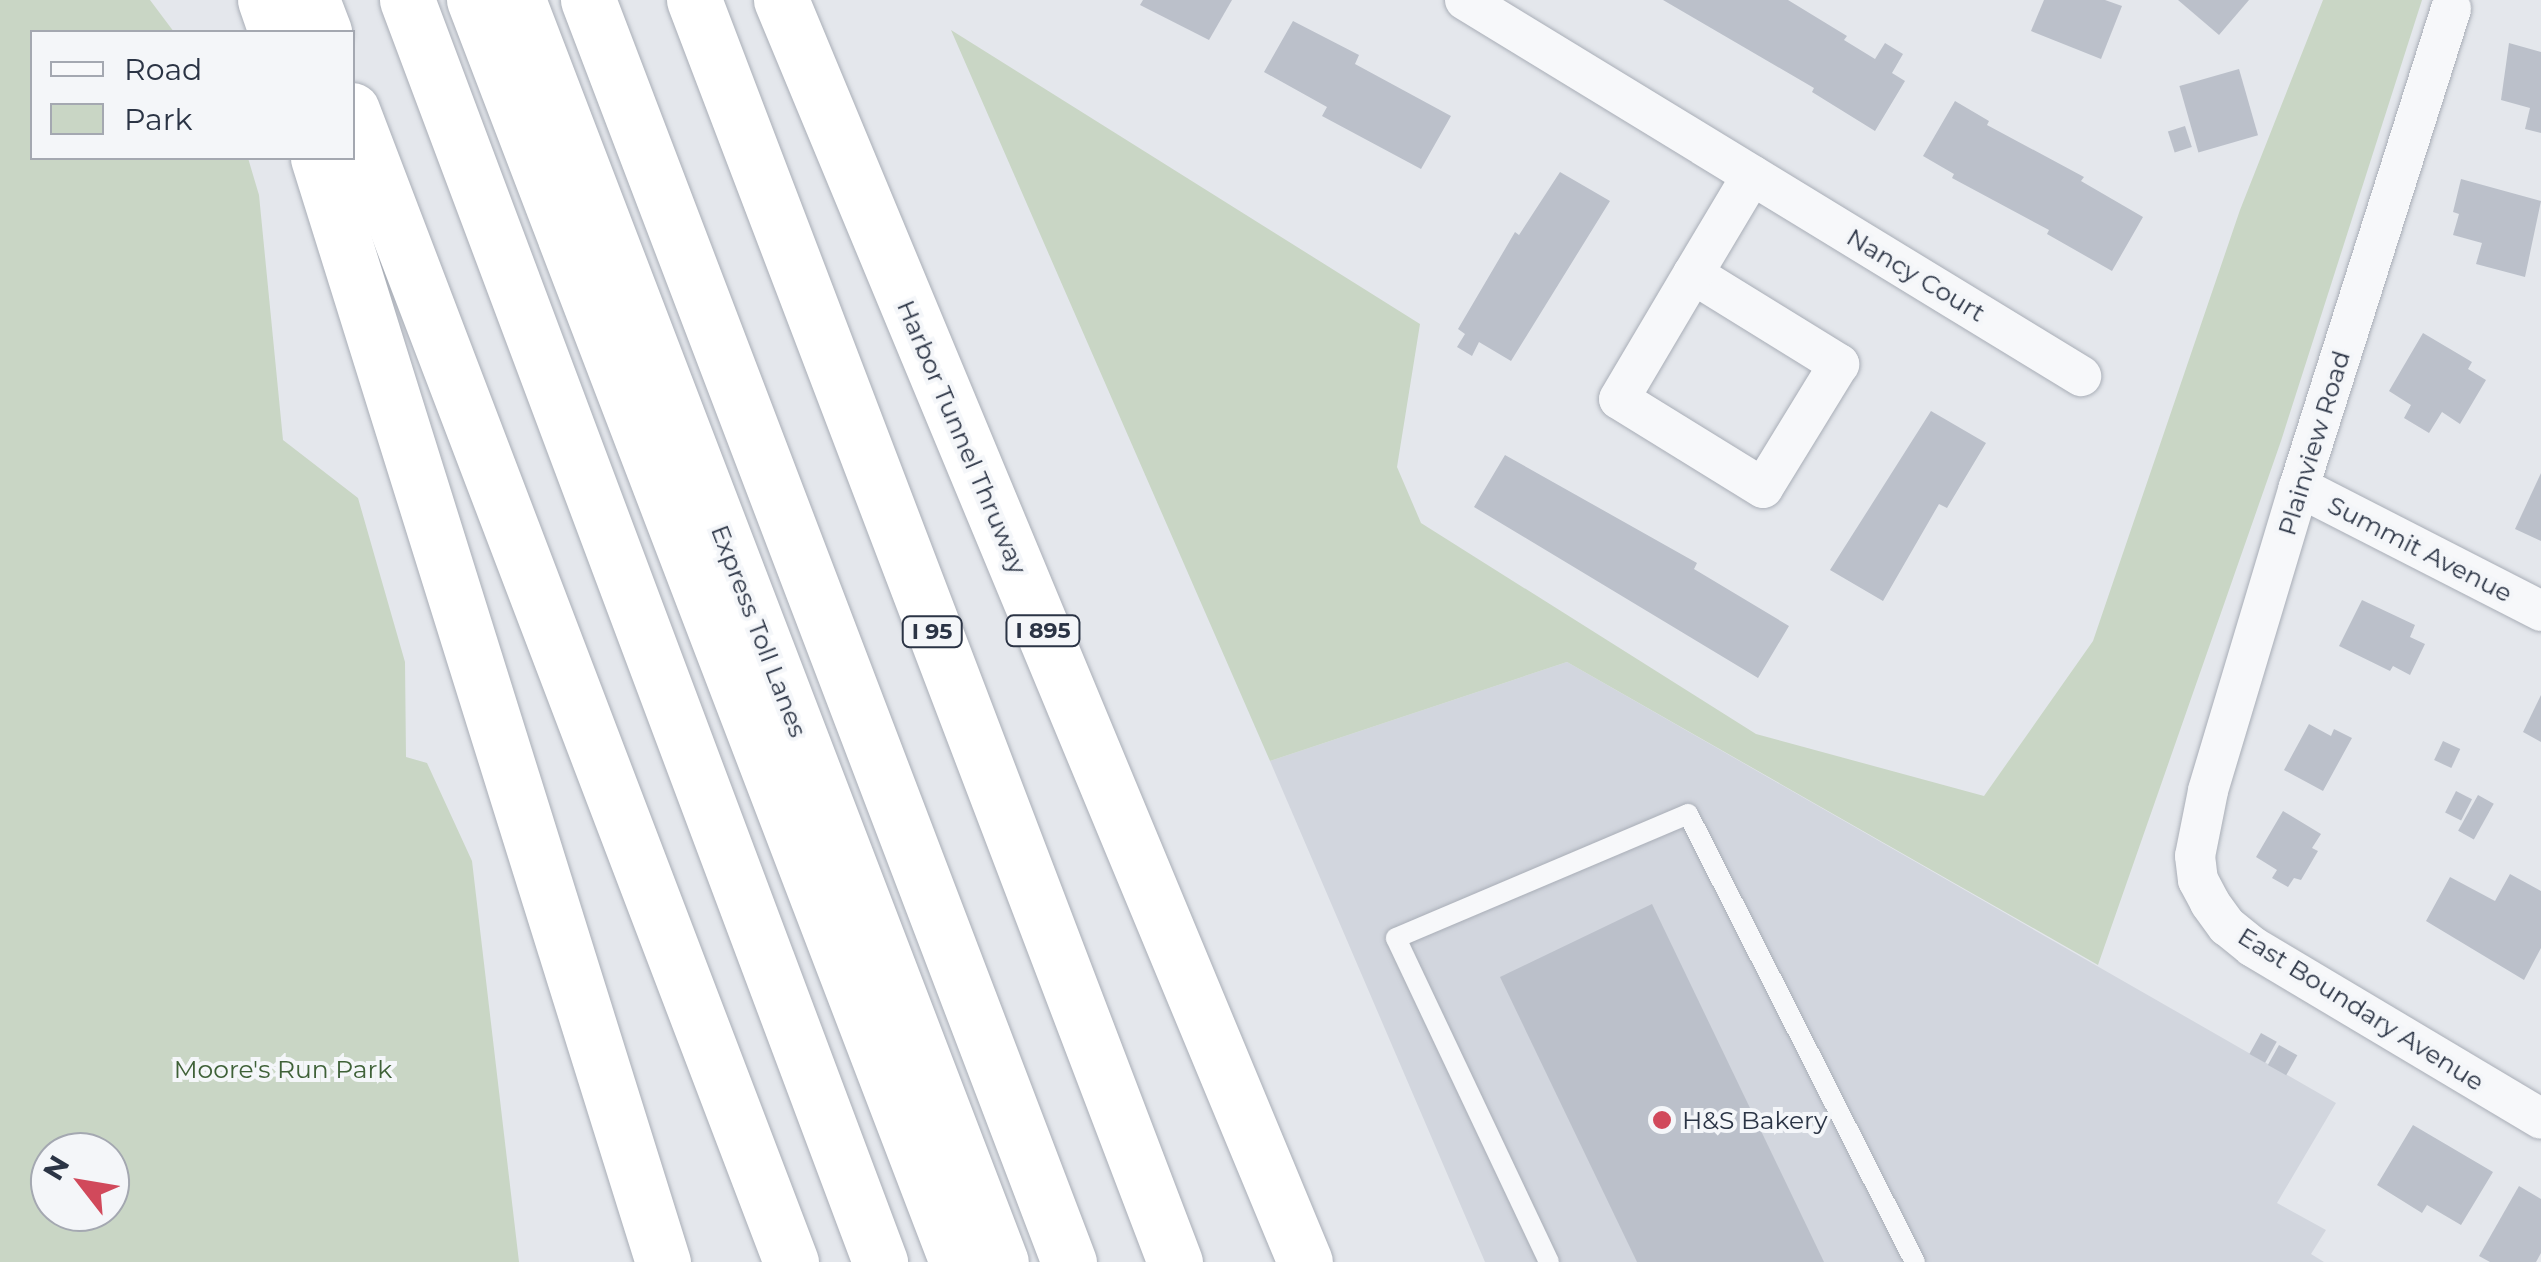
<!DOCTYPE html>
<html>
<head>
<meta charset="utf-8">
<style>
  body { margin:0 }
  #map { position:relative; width:2541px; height:1262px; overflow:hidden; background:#e4e7ec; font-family:Montserrat,sans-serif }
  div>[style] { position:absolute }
  .built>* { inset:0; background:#d2d6de }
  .green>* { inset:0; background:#c9d6c5 }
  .building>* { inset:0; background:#bbc0ca; transform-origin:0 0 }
  .roads { filter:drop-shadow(0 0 2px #a9aeb7) drop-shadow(0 0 2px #a9aeb7) }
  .service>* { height:20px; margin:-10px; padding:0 10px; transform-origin:10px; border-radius:10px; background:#f7f8fa }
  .minor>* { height:40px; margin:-20px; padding:0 20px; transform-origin:20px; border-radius:20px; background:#f7f8fa }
  .motorway>* { height:55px; margin:-27.5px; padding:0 27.5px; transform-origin:27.5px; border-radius:27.5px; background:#fff }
  .dots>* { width:28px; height:28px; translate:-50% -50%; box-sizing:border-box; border:5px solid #f4f6f9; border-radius:50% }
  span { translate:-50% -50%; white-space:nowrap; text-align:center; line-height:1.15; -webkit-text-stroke:8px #f4f6f9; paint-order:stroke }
  .shield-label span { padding:2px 8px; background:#f4f6f9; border:2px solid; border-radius:8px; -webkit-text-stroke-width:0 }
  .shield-label { font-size:22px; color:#2b3445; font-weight:700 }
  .street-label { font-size:25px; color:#2b3445 }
  .park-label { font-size:25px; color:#3f6138 }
  .poi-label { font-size:25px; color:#2b3445 }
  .left { translate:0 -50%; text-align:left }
  .legend { position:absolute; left:30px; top:30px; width:325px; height:130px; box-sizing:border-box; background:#f4f6f9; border:2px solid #a4a8b1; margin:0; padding:12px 18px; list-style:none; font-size:30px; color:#2b3445 }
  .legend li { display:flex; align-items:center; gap:20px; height:50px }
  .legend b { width:50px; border:2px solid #a4a8b1 }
  .north { position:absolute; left:30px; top:1132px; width:100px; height:100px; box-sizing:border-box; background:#f4f6f9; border:2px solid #a4a8b1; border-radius:50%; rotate:301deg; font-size:28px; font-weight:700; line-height:40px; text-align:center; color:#2b3445 }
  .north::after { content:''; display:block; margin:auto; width:35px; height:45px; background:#d1495b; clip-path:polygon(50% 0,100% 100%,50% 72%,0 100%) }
</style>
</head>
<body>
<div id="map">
  <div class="built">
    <i style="clip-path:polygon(1567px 662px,2336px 1103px,2277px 1203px,2326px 1230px,2311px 1254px,2324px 1262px,1485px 1262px,1270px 761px)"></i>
  </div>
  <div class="green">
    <i style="clip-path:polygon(evenodd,0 0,150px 0,174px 32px,32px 32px,32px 158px,248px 158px,259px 195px,283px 440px,358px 498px,405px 662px,406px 757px,427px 763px,472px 861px,519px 1262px,0 1262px,0 0,110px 1152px,110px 1212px,50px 1212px,50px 1152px,110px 1152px)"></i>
    <i style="clip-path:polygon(2323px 0,2422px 0,2281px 441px,2098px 965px,1567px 662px,1270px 761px,951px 30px,1420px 324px,1397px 467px,1421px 523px,1756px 734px,1984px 796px,2093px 641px,2240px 210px)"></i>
  </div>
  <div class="building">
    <i style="clip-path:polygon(1143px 0,1232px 0,1209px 40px,1140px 5px)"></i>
    <i style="clip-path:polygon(1663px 0,1788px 0,1847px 36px,1844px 40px,1875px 59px,1885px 43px,1903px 54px,1892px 73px,1905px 81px,1875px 131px,1812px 92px,1814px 88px)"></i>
    <i style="clip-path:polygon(2044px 0,2105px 0,2122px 6px,2101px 59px,2031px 31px)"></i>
    <i style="clip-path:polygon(2178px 0,2249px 0,2219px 35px)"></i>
    <i style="clip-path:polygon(1293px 21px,1359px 55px,1355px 64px,1451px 116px,1421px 169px,1322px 116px,1327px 107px,1264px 72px)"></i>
    <i style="clip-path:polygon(2509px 43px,2541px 52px,2541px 133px,2525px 129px,2530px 108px,2501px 100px)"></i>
    <i style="left:2239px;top:69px;width:69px;height:62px;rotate:74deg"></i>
    <i style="clip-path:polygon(1955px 101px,1989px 121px,1987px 125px,2084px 177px,2081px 181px,2143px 217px,2112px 271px,2047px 234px,2049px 230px,1952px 178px,1954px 174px,1923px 156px)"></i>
    <i style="left:2185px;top:126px;width:22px;height:18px;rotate:72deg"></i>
    <i style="clip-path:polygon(1560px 172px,1610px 201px,1511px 361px,1479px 342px,1472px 356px,1457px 347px,1465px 334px,1458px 329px,1515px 232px,1519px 235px)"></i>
    <i style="clip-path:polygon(2461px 179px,2541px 201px,2525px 277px,2476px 264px,2482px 243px,2453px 235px,2459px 214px,2453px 212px)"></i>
    <i style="clip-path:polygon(2423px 333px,2472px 362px,2468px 369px,2486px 380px,2460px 424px,2442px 412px,2429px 433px,2404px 418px,2411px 405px,2389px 391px)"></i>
    <i style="clip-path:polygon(1931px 411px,1986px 443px,1947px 508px,1939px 504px,1883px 601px,1830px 570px)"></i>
    <i style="clip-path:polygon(1505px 455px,1697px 563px,1694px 569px,1789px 626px,1758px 678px,1474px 507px)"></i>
    <i style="clip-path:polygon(2541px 473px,2541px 541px,2515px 529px)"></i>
    <i style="clip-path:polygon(2362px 600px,2415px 625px,2410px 637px,2425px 644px,2410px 675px,2393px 666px,2390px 671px,2339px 646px)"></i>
    <i style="clip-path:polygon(2541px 695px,2541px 742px,2523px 732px)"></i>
    <i style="clip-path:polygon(2309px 724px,2331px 736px,2334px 729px,2352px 738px,2323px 791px,2284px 770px)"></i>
    <i style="left:2443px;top:741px;width:19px;height:21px;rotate:25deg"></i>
    <i style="left:2456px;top:791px;width:18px;height:24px;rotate:27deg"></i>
    <i style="left:2478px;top:795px;width:18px;height:41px;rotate:29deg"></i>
    <i style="clip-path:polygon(2283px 811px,2321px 834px,2312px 848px,2318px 851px,2301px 880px,2294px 878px,2288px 887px,2272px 878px,2277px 870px,2256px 857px)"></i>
    <i style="clip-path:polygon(2510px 874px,2541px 891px,2541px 948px,2524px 980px,2426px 921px,2450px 877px,2495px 901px)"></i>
    <i style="clip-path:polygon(1652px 904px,1824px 1262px,1637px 1262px,1500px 977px)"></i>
    <i style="left:2261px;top:1033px;width:18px;height:24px;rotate:29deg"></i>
    <i style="left:2279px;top:1045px;width:21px;height:23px;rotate:29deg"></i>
    <i style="clip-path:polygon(2413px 1125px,2493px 1172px,2461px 1225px,2427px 1205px,2422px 1213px,2377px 1185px)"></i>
    <i style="clip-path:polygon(2519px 1186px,2541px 1199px,2541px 1253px,2536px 1262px,2490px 1262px,2479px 1256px)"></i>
  </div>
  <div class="roads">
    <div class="service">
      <i style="left:1549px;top:1262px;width:358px;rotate:-115.3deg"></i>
      <i style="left:1396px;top:938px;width:317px;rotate:-23deg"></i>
      <i style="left:1688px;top:814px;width:502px;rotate:63.13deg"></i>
    </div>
    <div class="minor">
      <i style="left:1465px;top:0;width:722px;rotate:31.4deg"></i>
      <i style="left:2451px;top:9px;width:502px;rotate:107.64deg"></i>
      <i style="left:2299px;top:487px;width:317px;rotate:106.7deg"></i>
      <i style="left:2208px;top:791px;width:66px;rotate:101.3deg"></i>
      <i style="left:2195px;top:856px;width:24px;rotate:83deg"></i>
      <i style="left:2198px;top:880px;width:26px;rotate:62deg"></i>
      <i style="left:2210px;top:903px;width:29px;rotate:54deg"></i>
      <i style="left:2227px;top:926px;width:33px;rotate:39deg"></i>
      <i style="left:2253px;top:947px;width:335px;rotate:30.8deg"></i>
      <i style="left:1693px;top:274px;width:172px;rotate:31.7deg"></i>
      <i style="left:1839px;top:364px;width:145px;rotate:121.5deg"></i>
      <i style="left:1763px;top:488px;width:169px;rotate:-148.3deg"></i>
      <i style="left:1619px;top:399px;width:145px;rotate:-59.4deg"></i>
      <i style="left:1693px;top:274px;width:115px;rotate:-59.2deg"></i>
      <i style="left:2299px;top:487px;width:272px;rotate:27.1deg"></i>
    </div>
    <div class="motorway">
      <i style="left:265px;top:0;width:34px;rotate:71deg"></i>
      <i style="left:312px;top:0;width:34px;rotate:69deg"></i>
      <i style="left:407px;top:0;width:1348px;rotate:69.45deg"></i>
      <i style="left:474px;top:0;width:1351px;rotate:69.06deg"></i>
      <i style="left:518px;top:0;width:1351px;rotate:69.06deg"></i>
      <i style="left:588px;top:0;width:1351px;rotate:69.14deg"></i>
      <i style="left:694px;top:0;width:1351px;rotate:69.14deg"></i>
      <i style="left:781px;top:0;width:1366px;rotate:67.45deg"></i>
      <i style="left:352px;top:110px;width:1233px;rotate:69.14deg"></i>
      <i style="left:318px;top:158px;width:1157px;rotate:72.65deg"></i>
    </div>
  </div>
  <div class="dots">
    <i style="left:1662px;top:1120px;background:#d1495b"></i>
  </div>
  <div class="shield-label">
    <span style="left:1043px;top:631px">I 895</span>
    <span style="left:932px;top:632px">I 95</span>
  </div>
  <div class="street-label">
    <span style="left:1916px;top:275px;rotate:31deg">Nancy Court</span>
    <span style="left:962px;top:437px;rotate:67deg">Harbor Tunnel Thruway</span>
    <span style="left:2314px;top:443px;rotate:-73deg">Plainview Road</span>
    <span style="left:2420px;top:549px;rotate:27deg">Summit Avenue</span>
    <span style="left:759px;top:631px;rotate:69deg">Express Toll Lanes</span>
    <span style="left:2361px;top:1009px;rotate:32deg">East Boundary Avenue</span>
  </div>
  <div class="park-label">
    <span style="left:283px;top:1069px">Moore's Run Park</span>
  </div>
  <div class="poi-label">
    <span class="left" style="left:1682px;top:1120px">H&amp;S Bakery</span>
  </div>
  <ul class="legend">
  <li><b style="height:12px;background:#f7f8fa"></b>Road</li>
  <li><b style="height:28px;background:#c9d6c5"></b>Park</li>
  </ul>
  <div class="north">N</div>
</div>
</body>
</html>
